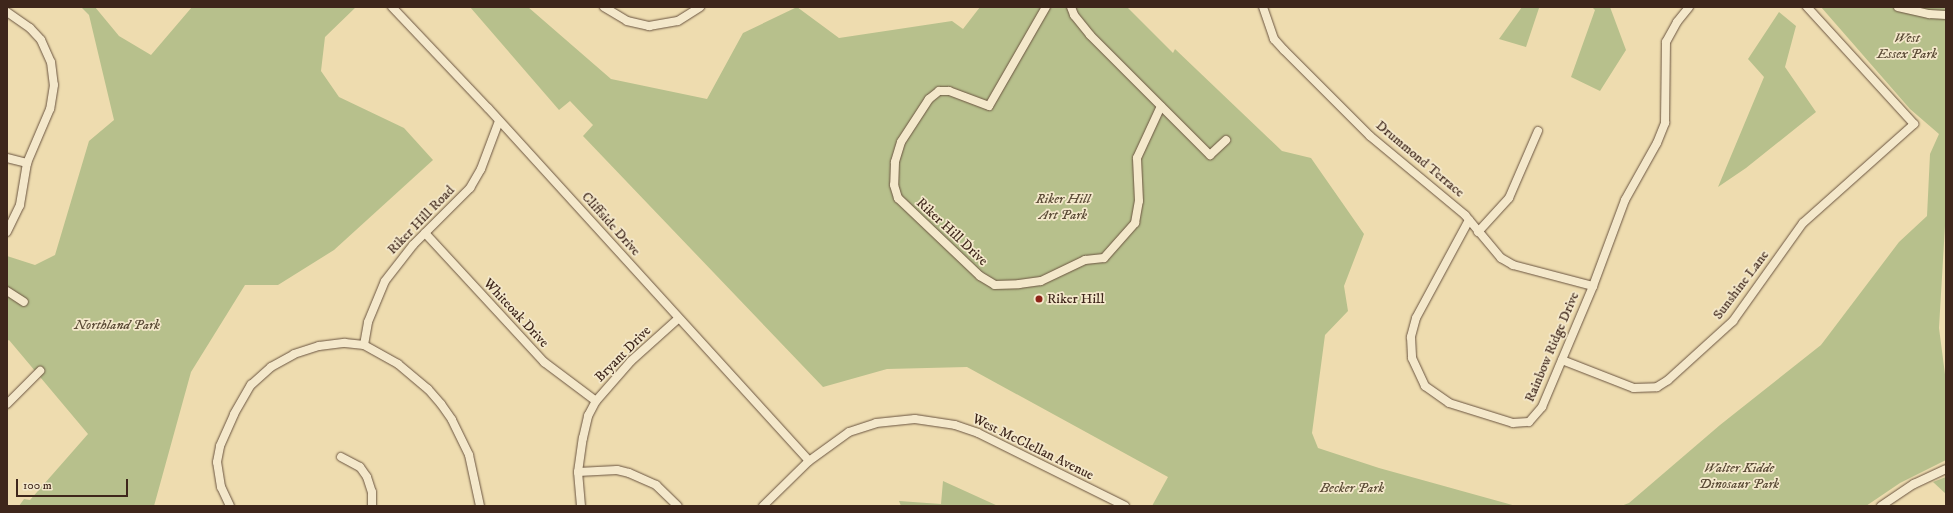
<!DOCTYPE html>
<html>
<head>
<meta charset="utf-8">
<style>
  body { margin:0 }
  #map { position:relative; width:1953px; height:513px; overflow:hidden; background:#eedcaf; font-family:"IM FELL DW Pica",serif }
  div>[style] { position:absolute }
  .green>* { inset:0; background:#b7c08c }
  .roads { filter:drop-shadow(0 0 1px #6a5440) drop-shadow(0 0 1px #6a5440) }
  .minor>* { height:8px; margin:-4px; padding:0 4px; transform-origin:4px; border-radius:4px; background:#f4e8cb }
  .dots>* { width:11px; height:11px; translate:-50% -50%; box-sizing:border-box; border:2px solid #f4e8cb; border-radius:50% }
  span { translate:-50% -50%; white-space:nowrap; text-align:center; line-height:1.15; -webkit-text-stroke:3.5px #f4e8cb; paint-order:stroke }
  .park-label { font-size:14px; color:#5c4c37; font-style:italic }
  .street-label { font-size:14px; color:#3e261b }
  .poi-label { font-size:14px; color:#3e261b }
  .left { translate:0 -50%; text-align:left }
  .frame { position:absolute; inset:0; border:8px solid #3e261b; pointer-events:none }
  .scale { position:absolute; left:16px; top:479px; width:112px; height:18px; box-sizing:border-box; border:2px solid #3e261b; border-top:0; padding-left:5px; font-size:12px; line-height:14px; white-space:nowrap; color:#3e261b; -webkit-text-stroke:3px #f4e8cb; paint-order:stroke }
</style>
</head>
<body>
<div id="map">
  <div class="green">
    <i style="clip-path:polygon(81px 7px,95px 7px,119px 36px,151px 55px,192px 7px,356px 7px,325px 37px,321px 71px,339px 97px,404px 128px,433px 160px,334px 250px,278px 285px,245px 285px,191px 372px,154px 506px,19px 506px,24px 499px,30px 500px,88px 434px,9px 340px,7px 341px,7px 256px,35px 265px,55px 255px,89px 141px,114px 120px,89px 15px)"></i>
    <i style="clip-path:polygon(470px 7px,528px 7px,611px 79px,707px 99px,743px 33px,797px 7px,839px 38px,952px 21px,963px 29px,980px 7px,1127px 7px,1173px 53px,1175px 49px,1282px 151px,1311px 158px,1364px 234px,1344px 286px,1348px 311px,1325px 335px,1312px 433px,1318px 448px,1379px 468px,1516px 506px,1152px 506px,1168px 477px,967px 367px,887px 369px,823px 387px,583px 136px,593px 125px,570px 101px,559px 110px)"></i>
    <i style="clip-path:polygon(1522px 7px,1547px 7px,1539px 8px,1526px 47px,1499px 39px)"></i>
    <i style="clip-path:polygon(1592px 7px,1610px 7px,1626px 50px,1600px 91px,1571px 77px,1595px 10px)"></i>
    <i style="clip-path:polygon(1821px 7px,1946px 7px,1946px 209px,1939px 328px,1946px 382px,1946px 460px,1900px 483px,1866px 506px,1621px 506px,1629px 503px,1720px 425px,1821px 345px,1899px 242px,1927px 216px,1930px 154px,1939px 134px,1910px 109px)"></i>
    <i style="clip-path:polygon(1779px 12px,1796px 26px,1785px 67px,1816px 112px,1746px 168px,1718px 187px,1764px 77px,1748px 59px)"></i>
    <i style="clip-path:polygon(1946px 477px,1946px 494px,1933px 482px)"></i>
    <i style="clip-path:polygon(943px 481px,998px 506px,901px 506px,899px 501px,941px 504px)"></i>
  </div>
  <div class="roads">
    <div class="minor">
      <i style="left:392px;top:7px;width:139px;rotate:46.5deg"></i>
      <i style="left:488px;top:108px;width:477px;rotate:47.7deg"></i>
      <i style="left:604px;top:7px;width:27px;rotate:31deg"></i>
      <i style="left:627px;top:21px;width:23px;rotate:13deg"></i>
      <i style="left:649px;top:26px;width:29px;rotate:-10deg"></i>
      <i style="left:678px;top:21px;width:26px;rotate:-32deg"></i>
      <i style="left:1046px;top:7px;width:114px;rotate:119.9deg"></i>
      <i style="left:989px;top:106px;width:43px;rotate:-159.4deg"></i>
      <i style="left:949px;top:91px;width:10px;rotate:180deg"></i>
      <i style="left:939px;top:91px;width:13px;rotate:141deg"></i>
      <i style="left:929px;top:99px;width:51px;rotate:123.1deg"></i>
      <i style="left:901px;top:142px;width:21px;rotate:107deg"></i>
      <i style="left:895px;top:162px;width:23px;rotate:92deg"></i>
      <i style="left:894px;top:185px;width:14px;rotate:73deg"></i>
      <i style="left:898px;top:198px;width:113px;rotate:43.6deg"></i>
      <i style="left:980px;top:276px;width:17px;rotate:31deg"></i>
      <i style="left:995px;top:285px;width:24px;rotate:-2deg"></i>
      <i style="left:1019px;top:284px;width:22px;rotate:-8deg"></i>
      <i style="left:1041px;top:281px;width:49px;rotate:-25.5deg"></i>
      <i style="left:1085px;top:260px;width:19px;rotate:-6deg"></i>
      <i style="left:1104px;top:258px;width:47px;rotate:-48.5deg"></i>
      <i style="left:1135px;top:223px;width:22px;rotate:-80deg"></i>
      <i style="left:1139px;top:201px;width:43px;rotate:-92.7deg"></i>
      <i style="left:1137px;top:158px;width:57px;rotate:-65.2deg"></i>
      <i style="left:1071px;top:7px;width:9px;rotate:69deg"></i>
      <i style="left:1074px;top:15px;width:26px;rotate:51deg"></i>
      <i style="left:1090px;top:35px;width:170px;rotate:45deg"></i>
      <i style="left:1210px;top:155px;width:22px;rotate:-43deg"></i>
      <i style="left:1263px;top:7px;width:34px;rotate:71deg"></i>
      <i style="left:1274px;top:39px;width:15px;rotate:48deg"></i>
      <i style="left:1284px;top:50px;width:122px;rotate:45deg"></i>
      <i style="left:1370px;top:136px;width:124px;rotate:39.7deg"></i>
      <i style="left:1465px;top:215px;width:56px;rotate:50.1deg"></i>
      <i style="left:1501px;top:258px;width:14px;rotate:30deg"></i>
      <i style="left:1513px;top:265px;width:83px;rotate:14.7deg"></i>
      <i style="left:1898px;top:7px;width:32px;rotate:13deg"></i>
      <i style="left:1929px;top:14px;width:17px;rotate:3deg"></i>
      <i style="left:7px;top:12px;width:28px;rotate:35deg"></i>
      <i style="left:30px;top:28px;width:16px;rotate:47deg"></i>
      <i style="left:41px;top:40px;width:24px;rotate:66deg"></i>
      <i style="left:51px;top:62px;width:23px;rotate:83deg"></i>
      <i style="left:54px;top:85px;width:24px;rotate:99deg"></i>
      <i style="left:50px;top:109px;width:59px;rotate:113.1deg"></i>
      <i style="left:27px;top:163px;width:43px;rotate:99.5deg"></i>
      <i style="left:20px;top:205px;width:30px;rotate:116deg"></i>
      <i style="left:7px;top:158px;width:21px;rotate:14deg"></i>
      <i style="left:1469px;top:220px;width:111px;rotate:118.4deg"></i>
      <i style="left:1416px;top:318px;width:20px;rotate:105deg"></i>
      <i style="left:1411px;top:337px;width:21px;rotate:87deg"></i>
      <i style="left:1412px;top:358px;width:31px;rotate:65deg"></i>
      <i style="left:1425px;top:386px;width:29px;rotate:35deg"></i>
      <i style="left:1449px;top:403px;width:67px;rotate:17.4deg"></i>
      <i style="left:1513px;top:423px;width:16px;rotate:-4deg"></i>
      <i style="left:1529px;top:422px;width:20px;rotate:-49deg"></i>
      <i style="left:1542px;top:407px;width:131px;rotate:-67.1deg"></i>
      <i style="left:1593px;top:286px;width:92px;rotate:-69.6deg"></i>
      <i style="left:1625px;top:200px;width:65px;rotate:-60.7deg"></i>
      <i style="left:1657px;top:143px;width:22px;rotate:-68deg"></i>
      <i style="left:1665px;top:123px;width:81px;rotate:-89.3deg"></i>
      <i style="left:1666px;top:42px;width:23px;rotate:-61deg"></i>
      <i style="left:1677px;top:22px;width:19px;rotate:-51deg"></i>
      <i style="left:1478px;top:232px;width:46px;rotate:-47.6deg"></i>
      <i style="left:1509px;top:198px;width:73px;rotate:-66.6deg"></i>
      <i style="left:425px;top:233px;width:176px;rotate:47.3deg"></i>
      <i style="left:544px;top:362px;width:65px;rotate:36.9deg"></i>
      <i style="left:7px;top:291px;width:20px;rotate:33deg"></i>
      <i style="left:364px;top:345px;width:23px;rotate:-80deg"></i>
      <i style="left:368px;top:322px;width:44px;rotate:-67.5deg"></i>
      <i style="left:385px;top:281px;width:46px;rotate:-52.1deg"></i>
      <i style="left:413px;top:245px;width:81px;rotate:-45deg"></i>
      <i style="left:470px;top:188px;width:22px;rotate:-60deg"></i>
      <i style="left:481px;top:169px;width:51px;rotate:-69.4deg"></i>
      <i style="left:1562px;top:360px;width:77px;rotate:21.3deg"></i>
      <i style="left:1634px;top:388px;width:23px;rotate:-2deg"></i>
      <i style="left:1657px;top:387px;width:13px;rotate:-32deg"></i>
      <i style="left:1668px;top:380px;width:88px;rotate:-42.2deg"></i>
      <i style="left:1733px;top:321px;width:120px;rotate:-54.5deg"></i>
      <i style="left:1803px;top:223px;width:149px;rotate:-41.7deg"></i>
      <i style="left:1914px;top:124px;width:159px;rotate:-132.4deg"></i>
      <i style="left:7px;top:404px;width:47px;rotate:-45deg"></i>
      <i style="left:341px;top:457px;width:21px;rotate:28deg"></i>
      <i style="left:360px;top:467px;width:12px;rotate:55deg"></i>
      <i style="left:367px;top:477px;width:16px;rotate:72deg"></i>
      <i style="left:372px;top:492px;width:14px;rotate:90deg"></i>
      <i style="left:578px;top:472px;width:39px;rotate:-3deg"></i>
      <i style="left:617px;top:470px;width:12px;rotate:14deg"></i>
      <i style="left:629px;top:473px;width:30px;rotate:24deg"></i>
      <i style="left:656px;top:485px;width:30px;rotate:44deg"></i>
      <i style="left:230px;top:506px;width:21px;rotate:-115deg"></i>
      <i style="left:221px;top:487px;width:25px;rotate:-99deg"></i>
      <i style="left:217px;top:462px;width:16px;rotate:-79deg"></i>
      <i style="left:220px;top:446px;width:35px;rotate:-66deg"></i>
      <i style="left:234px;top:414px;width:34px;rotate:-60deg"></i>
      <i style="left:251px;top:385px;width:27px;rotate:-42deg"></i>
      <i style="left:271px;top:367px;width:26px;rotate:-29deg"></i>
      <i style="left:294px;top:354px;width:26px;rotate:-18deg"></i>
      <i style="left:319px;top:346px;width:26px;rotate:-7deg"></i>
      <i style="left:345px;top:343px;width:19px;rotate:6deg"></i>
      <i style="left:364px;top:345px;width:39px;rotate:29deg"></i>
      <i style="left:398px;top:364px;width:39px;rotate:40deg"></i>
      <i style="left:428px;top:389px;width:20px;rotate:49deg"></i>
      <i style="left:441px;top:404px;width:19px;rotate:55deg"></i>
      <i style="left:452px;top:420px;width:39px;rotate:64deg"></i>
      <i style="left:469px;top:455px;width:52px;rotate:77.8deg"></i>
      <i style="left:581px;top:506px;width:34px;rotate:-95deg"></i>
      <i style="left:578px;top:472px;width:34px;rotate:-82deg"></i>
      <i style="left:583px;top:438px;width:23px;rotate:-77deg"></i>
      <i style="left:588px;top:416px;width:17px;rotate:-62deg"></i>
      <i style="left:596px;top:401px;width:53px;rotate:-48.8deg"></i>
      <i style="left:631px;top:361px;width:64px;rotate:-41.9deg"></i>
      <i style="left:763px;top:506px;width:64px;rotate:-44.4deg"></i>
      <i style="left:809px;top:461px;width:49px;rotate:-35.9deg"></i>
      <i style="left:849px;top:432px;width:28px;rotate:-18deg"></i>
      <i style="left:876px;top:423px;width:39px;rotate:-6deg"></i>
      <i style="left:915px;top:419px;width:40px;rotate:8.5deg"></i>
      <i style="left:955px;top:425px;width:24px;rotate:19deg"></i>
      <i style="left:978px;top:433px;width:164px;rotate:26.4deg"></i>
      <i style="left:1881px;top:506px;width:40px;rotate:-34deg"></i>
      <i style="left:1914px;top:484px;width:35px;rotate:-25deg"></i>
    </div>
  </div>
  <div class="dots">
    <i style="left:1039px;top:299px;background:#8f2418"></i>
  </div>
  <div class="park-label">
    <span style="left:1907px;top:46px">West<br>Essex Park</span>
    <span style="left:1063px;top:207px">Riker Hill<br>Art Park</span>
    <span style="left:117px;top:325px">Northland Park</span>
    <span style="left:1739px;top:476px">Walter Kidde<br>Dinosaur Park</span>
    <span style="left:1352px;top:488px">Becker Park</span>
  </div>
  <div class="street-label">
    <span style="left:1420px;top:159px;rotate:40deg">Drummond Terrace</span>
    <span style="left:421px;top:220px;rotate:-46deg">Riker Hill Road</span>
    <span style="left:611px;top:224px;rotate:48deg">Cliffside Drive</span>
    <span style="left:952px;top:232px;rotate:43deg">Riker Hill Drive</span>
    <span style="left:1741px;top:285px;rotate:-53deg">Sunshine Lane</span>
    <span style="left:516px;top:313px;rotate:47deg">Whiteoak Drive</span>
    <span style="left:1552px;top:347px;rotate:-67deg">Rainbow Ridge Drive</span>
    <span style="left:623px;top:354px;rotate:-45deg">Bryant Drive</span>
    <span style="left:1033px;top:447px;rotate:26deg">West McClellan Avenue</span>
  </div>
  <div class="poi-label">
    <span class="left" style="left:1047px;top:299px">Riker Hill</span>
  </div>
  <div class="frame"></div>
  <div class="scale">100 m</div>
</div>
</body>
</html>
